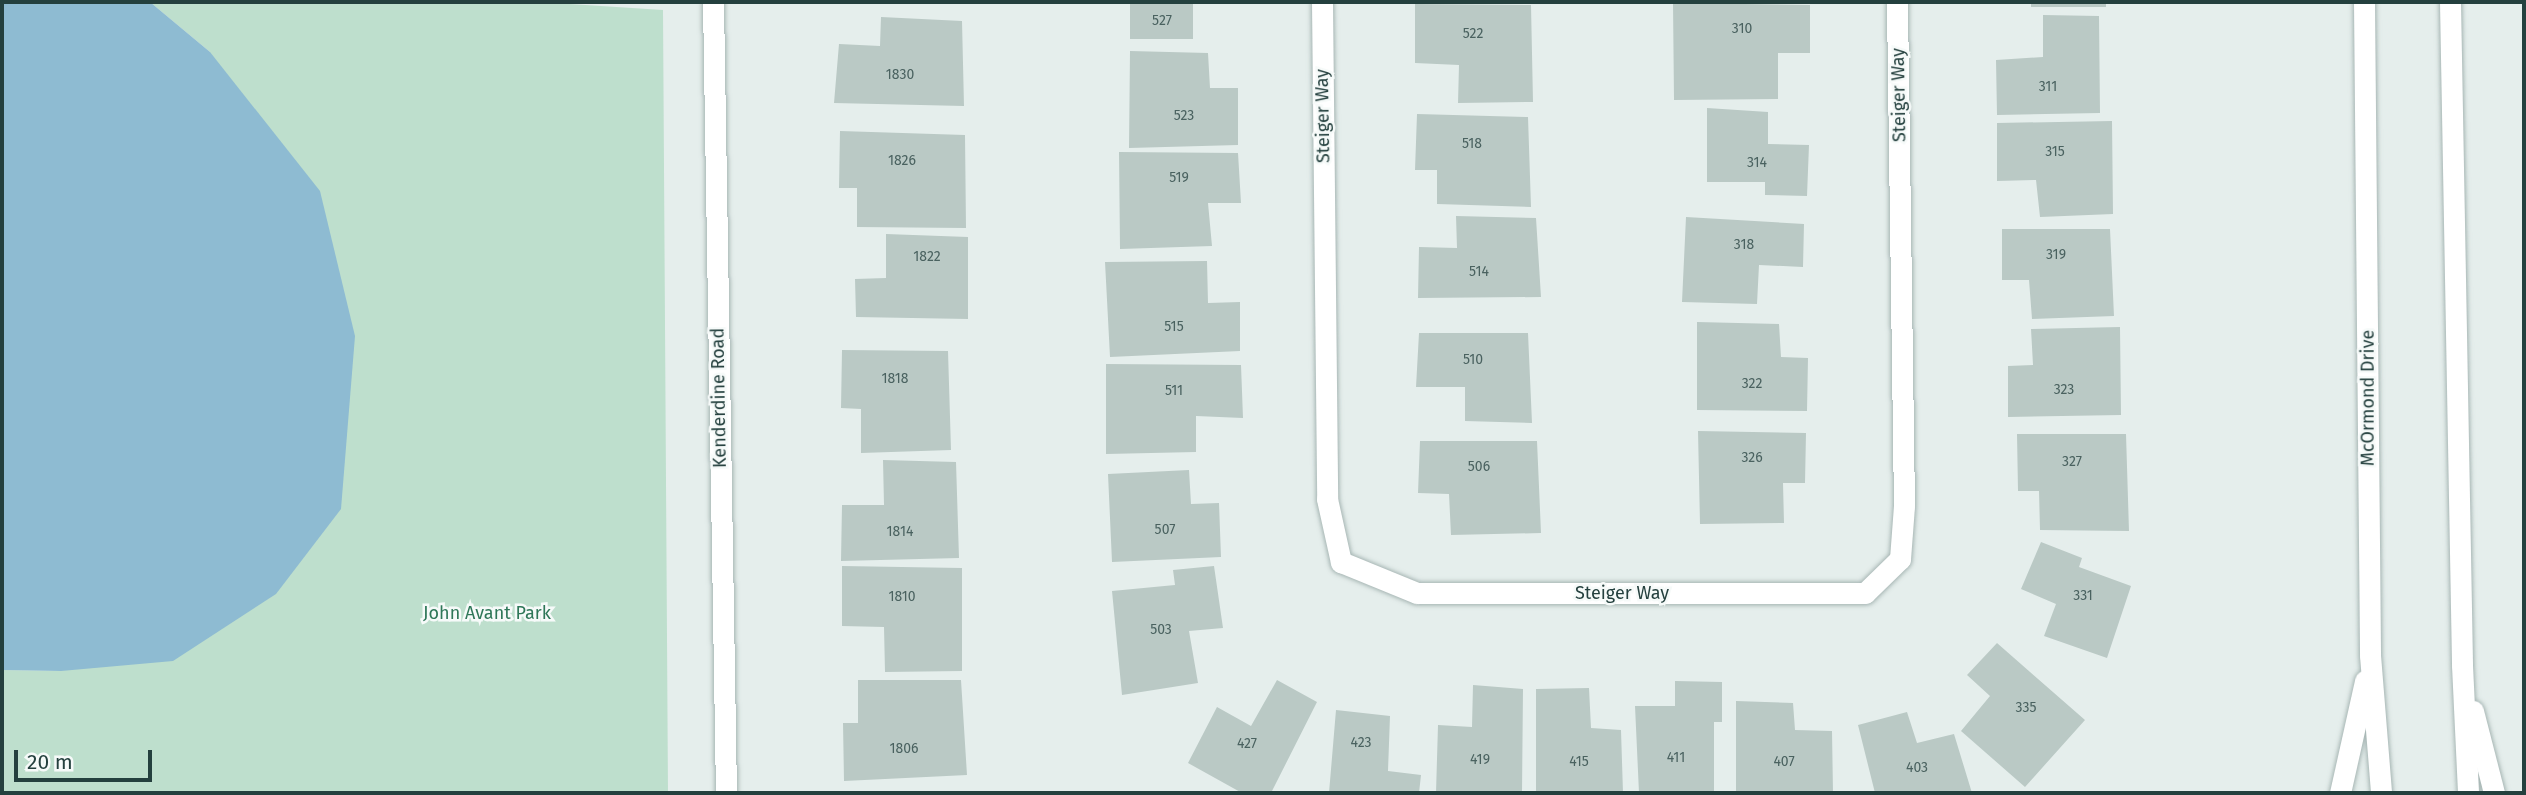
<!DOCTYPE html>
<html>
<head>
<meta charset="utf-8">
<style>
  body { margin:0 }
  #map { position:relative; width:2526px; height:795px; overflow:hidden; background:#e5eeec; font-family:"Fira Sans",sans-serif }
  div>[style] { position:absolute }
  .green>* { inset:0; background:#bedfcd }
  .water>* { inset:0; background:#8ebbd2 }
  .building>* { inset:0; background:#bac9c5; transform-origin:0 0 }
  .roads { filter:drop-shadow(0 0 2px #a7b6b4) drop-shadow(0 0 2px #a7b6b4) }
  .minor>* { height:21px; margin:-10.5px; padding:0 10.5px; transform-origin:10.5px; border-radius:10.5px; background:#fff }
  .tertiary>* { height:21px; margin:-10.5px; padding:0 10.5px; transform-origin:10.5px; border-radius:10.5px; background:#fff }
  .secondary>* { height:21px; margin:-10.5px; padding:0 10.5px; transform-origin:10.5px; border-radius:10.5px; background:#fff }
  span { translate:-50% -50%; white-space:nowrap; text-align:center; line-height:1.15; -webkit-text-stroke:5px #f6faf9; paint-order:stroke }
  .number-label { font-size:14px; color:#4a6260 }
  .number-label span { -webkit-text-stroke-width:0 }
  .street-label { font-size:18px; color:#24403e }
  .park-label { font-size:18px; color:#2e7758 }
  .frame { position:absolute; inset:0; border:4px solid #24403e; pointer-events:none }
  .scale { position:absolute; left:14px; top:750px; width:138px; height:32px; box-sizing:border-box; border:4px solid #24403e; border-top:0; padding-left:9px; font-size:21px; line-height:24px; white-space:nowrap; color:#24403e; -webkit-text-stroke:5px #f6faf9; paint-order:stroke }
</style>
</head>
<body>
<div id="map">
  <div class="green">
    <i style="clip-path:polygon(150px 2px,539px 2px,663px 10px,668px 793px,2px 793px,2px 670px,61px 671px,210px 52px)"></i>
  </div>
  <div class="water">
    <i style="clip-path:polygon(2px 2px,150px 2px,210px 52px,320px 191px,355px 336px,341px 509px,276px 594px,173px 661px,61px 671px,2px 670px)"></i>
  </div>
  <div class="building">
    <i style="left:1130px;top:2px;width:63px;height:37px"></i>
    <i style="left:2031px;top:2px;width:75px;height:5px"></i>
    <i style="clip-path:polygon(1673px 3px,1810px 5px,1810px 53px,1778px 53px,1778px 99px,1674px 100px)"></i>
    <i style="clip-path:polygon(1415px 4px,1531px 5px,1533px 102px,1458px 103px,1459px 65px,1415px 63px)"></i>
    <i style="clip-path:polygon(2043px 15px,2099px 16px,2100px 113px,1997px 115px,1996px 60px,2043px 57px)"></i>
    <i style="clip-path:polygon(881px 17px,962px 21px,964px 106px,834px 103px,839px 44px,880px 46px)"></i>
    <i style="clip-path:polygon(1130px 51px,1208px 53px,1210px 88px,1238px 88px,1238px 145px,1129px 148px)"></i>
    <i style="clip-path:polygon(1707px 108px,1768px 112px,1768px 144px,1809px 145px,1807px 196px,1765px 195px,1765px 182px,1707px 182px)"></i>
    <i style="clip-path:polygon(1417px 114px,1528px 117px,1531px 207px,1437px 204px,1437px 170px,1415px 170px)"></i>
    <i style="clip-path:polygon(2112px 121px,2113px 214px,2040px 217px,2036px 180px,1997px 181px,1997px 123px)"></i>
    <i style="clip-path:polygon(840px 131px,965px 135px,966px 228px,857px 227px,857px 188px,839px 188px)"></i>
    <i style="clip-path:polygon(1119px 152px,1238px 153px,1241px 203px,1208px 203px,1212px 246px,1120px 249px)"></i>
    <i style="clip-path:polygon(1456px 216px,1536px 218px,1541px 297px,1418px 298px,1419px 247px,1457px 248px)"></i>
    <i style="clip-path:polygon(1686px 217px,1804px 224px,1803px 267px,1759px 265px,1757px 304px,1682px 302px)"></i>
    <i style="clip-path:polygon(2002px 229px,2110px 229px,2114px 316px,2032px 319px,2029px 280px,2002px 280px)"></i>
    <i style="clip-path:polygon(886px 234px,968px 237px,968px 319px,856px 317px,855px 279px,886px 278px)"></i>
    <i style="clip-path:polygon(1207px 261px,1208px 303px,1240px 302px,1240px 351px,1110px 357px,1105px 262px)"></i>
    <i style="clip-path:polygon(1697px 322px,1779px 324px,1781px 357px,1808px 358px,1807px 411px,1697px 410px)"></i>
    <i style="clip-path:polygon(2120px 327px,2121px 415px,2008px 417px,2008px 366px,2033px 365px,2031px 329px)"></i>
    <i style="clip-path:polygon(1419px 333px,1528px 333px,1532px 423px,1465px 421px,1465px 387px,1416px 387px)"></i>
    <i style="clip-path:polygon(842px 350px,948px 351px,951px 450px,861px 453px,861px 409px,841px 408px)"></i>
    <i style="clip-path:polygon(1106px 364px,1241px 365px,1243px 418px,1196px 416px,1196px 452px,1106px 454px)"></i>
    <i style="clip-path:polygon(1698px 431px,1806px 433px,1805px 483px,1783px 483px,1784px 523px,1700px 524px)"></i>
    <i style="clip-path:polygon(2017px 434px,2126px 434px,2129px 531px,2040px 530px,2039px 491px,2018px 491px)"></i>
    <i style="clip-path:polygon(1420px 441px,1537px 441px,1541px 533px,1451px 535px,1449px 494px,1418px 493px)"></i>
    <i style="clip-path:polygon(883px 460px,956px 462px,959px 558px,841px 561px,842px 505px,884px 505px)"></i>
    <i style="clip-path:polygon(1189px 470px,1191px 504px,1219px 503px,1221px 557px,1112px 562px,1108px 474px)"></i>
    <i style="clip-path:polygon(2041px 542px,2082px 558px,2079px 567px,2131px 586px,2107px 658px,2044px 636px,2056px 604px,2021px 589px)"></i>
    <i style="clip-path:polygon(842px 566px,962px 568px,962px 671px,885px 672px,884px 627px,842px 626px)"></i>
    <i style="clip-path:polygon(1214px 566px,1223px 628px,1189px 631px,1198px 683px,1122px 695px,1112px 591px,1175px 585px,1173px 570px)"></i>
    <i style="clip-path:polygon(1997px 643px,2085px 720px,2025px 787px,1961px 731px,1990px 696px,1967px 675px)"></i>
    <i style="clip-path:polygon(858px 680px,961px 680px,967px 775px,844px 781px,843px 723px,858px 723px)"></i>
    <i style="clip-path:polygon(1277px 680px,1317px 702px,1271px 793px,1242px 793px,1188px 763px,1217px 707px,1251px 726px)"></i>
    <i style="clip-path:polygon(1675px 681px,1722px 682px,1722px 722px,1714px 722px,1714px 793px,1639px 793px,1635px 706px,1675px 706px)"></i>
    <i style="clip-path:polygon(1473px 685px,1523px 689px,1522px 793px,1436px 793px,1438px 725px,1472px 727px)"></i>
    <i style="clip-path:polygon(1589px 688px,1591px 728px,1621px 730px,1623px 793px,1536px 793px,1536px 689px)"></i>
    <i style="clip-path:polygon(1736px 701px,1793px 703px,1795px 730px,1832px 731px,1833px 793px,1736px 793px)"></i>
    <i style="clip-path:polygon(1336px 710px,1390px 716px,1388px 771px,1421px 775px,1419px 793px,1329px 793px)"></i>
    <i style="clip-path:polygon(1907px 712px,1917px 743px,1954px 734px,1972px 793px,1875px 793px,1858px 725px)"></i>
  </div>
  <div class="roads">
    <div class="minor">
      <i style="left:1322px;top:2px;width:497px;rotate:89.4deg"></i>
      <i style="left:1327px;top:499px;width:65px;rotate:77.5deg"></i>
      <i style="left:1341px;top:562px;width:82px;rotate:22.2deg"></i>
      <i style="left:1417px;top:593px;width:448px"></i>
      <i style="left:1865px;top:593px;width:49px;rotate:-44.2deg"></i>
      <i style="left:1900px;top:559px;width:53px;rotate:-85.7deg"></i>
      <i style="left:1904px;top:506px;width:504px;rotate:-90.8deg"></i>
    </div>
    <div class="tertiary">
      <i style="left:713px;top:2px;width:791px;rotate:89.06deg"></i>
    </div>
    <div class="secondary">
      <i style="left:2364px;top:2px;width:653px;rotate:89.47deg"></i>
      <i style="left:2370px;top:655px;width:138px;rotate:85.4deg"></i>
      <i style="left:2450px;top:2px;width:663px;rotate:88.96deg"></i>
      <i style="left:2462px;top:665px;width:128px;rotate:87.3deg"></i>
      <i style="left:2473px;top:711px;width:85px;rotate:75.6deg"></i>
      <i style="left:2340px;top:793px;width:115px;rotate:-77.4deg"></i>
    </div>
  </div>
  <div class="number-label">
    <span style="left:1162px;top:21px">527</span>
    <span style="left:1742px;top:29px">310</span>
    <span style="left:1473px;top:34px">522</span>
    <span style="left:900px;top:75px">1830</span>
    <span style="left:2048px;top:87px">311</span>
    <span style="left:1184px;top:116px">523</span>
    <span style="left:1472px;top:144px">518</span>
    <span style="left:2055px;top:152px">315</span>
    <span style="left:902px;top:161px">1826</span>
    <span style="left:1757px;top:163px">314</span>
    <span style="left:1179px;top:178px">519</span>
    <span style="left:1744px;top:245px">318</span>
    <span style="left:2056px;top:255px">319</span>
    <span style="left:927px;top:257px">1822</span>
    <span style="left:1479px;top:272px">514</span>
    <span style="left:1174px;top:327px">515</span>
    <span style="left:1473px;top:360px">510</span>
    <span style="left:895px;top:379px">1818</span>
    <span style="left:1752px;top:384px">322</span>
    <span style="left:2064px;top:390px">323</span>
    <span style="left:1174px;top:391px">511</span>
    <span style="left:1752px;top:458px">326</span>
    <span style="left:2072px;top:462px">327</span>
    <span style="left:1479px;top:467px">506</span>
    <span style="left:1165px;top:530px">507</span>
    <span style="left:900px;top:532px">1814</span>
    <span style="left:2083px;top:596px">331</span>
    <span style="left:902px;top:597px">1810</span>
    <span style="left:1161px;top:630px">503</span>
    <span style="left:2026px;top:708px">335</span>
    <span style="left:1361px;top:743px">423</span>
    <span style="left:1247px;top:744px">427</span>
    <span style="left:904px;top:749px">1806</span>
    <span style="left:1676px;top:758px">411</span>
    <span style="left:1480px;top:760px">419</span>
    <span style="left:1579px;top:762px">415</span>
    <span style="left:1784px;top:762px">407</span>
    <span style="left:1917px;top:768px">403</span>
  </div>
  <div class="street-label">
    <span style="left:1899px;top:95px;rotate:-91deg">Steiger Way</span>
    <span style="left:1323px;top:116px;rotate:-91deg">Steiger Way</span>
    <span style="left:719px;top:398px;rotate:-91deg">Kenderdine Road</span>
    <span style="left:2368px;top:398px;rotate:-90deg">McOrmond Drive</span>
    <span style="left:1622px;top:593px">Steiger Way</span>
  </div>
  <div class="park-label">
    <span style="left:487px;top:613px">John Avant Park</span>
  </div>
  <div class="frame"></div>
  <div class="scale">20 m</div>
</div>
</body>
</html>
